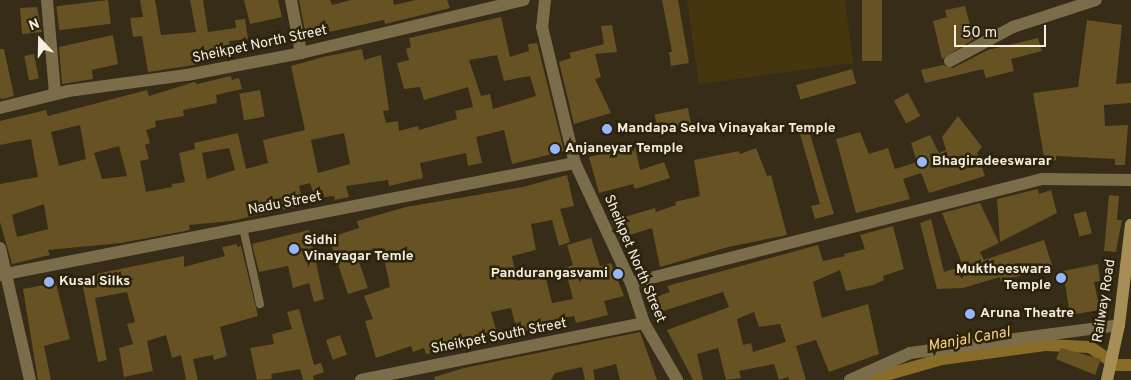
<!DOCTYPE html>
<html>
<head>
<meta charset="utf-8">
<style>
  body { margin:0 }
  #map { position:relative; width:1131px; height:380px; overflow:hidden; background:#362c17; font-family:Overpass,sans-serif }
  div>[style] { position:absolute }
  .green>* { inset:0; background:#463610 }
  .canal>* { height:12px; margin:-6px; padding:0 6px; transform-origin:6px; border-radius:6px; background:#896c27 }
  .building>* { inset:0; background:#665222; transform-origin:0 0 }
  .lane>* { height:8px; margin:-4px; padding:0 4px; transform-origin:4px; border-radius:4px; background:#7b6c4a }
  .street>* { height:12px; margin:-6px; padding:0 6px; transform-origin:6px; border-radius:6px; background:#7b6c4a }
  .secondary>* { height:12px; margin:-6px; padding:0 6px; transform-origin:6px; border-radius:6px; background:#a78e57 }
  .dots>* { width:14px; height:14px; translate:-50% -50%; box-sizing:border-box; border:2px solid #2c230d; border-radius:50% }
  span { translate:-50% -50%; white-space:nowrap; text-align:center; line-height:1.15; -webkit-text-stroke:5px #2c230d; paint-order:stroke }
  .street-label { font-size:14px; color:#f5eee1 }
  .poi-label { font-size:14px; color:#f5eee1; font-weight:700 }
  .left { translate:0 -50%; text-align:left }
  .right { translate:-100% -50%; text-align:right }
  .water-label { font-size:15px; color:#fcd37a; font-style:italic }
  .north { position:absolute; left:15px; top:15px; width:50px; height:50px; -webkit-text-stroke:4px #2c230d; paint-order:stroke; rotate:339deg; font-size:14px; font-weight:700; line-height:20px; text-align:center; color:#f5eee1 }
  .north::after { content:''; display:block; margin:auto; width:18px; height:22px; background:#f5eee1; clip-path:polygon(50% 0,100% 100%,50% 72%,0 100%) }
  .scale { position:absolute; left:954px; top:25px; width:92px; height:22px; box-sizing:border-box; border:2px solid #f5eee1; border-top:0; padding-left:6px; font-size:15px; line-height:18px; white-space:nowrap; color:#f5eee1; -webkit-text-stroke:4px #2c230d; paint-order:stroke }
</style>
</head>
<body>
<div id="map">
  <div class="green">
    <i style="clip-path:polygon(687px 0,845px 0,853px 63px,699px 84px)"></i>
  </div>
  <div class="canal">
    <i style="left:868px;top:380px;width:77px;rotate:-15.8deg"></i>
    <i style="left:942px;top:359px;width:104px;rotate:-7.7deg"></i>
    <i style="left:1045px;top:345px;width:45px;rotate:2.5deg"></i>
    <i style="left:1090px;top:347px;width:32px;rotate:34deg"></i>
    <i style="left:1117px;top:365px;width:14px"></i>
  </div>
  <div class="building">
    <i style="left:108px;top:0;width:24px;height:52px;rotate:83deg"></i>
    <i style="clip-path:polygon(140px 0,155px 0,161px 35px,196px 32px,190px 0,203px 0,208px 32px,236px 28px,235px 20px,245px 19px,248px 39px,229px 41px,232px 56px,221px 58px,220px 55px,194px 65px,148px 72px,142px 36px,133px 37px,130px 18px,143px 17px)"></i>
    <i style="clip-path:polygon(244px 0,278px 0,282px 17px,250px 24px)"></i>
    <i style="clip-path:polygon(299px 0,330px 0,332px 5px,351px 0,393px 0,394px 5px,416px 0,447px 0,450px 8px,385px 24px,384px 20px,306px 37px)"></i>
    <i style="clip-path:polygon(662px 0,678px 0,689px 63px,671px 66px,669px 52px,672px 52px)"></i>
    <i style="left:862px;top:0;width:20px;height:61px"></i>
    <i style="clip-path:polygon(965px 6px,974px 39px,942px 59px,933px 21px,947px 17px,945px 10px)"></i>
    <i style="clip-path:polygon(37px 7px,42px 32px,22px 34px,20px 8px)"></i>
    <i style="clip-path:polygon(evenodd,501px 17px,510px 57px,529px 51px,528px 44px,537px 43px,564px 151px,512px 164px,504px 130px,476px 137px,482px 163px,468px 166px,466px 153px,420px 163px,423px 178px,389px 186px,388px 180px,346px 186px,349px 197px,335px 200px,334px 196px,315px 198px,310px 183px,299px 186px,303px 204px,296px 207px,231px 221px,189px 225px,190px 230px,121px 243px,48px 250px,50px 255px,12px 264px,0 222px,0 184px,38px 177px,31px 139px,0 145px,0 121px,46px 110px,48px 116px,147px 90px,149px 96px,194px 82px,197px 84px,231px 76px,232px 80px,239px 78px,242px 89px,216px 95px,217px 103px,183px 110px,184px 116px,155px 121px,156px 127px,146px 130px,150px 143px,145px 145px,149px 159px,140px 161px,146px 192px,172px 187px,172px 184px,185px 182px,179px 153px,195px 149px,194px 143px,238px 133px,246px 169px,268px 163px,263px 140px,305px 130px,291px 66px,323px 57px,362px 49px,364px 60px,381px 55px,389px 110px,383px 111px,386px 123px,398px 121px,399px 131px,418px 126px,419px 130px,457px 119px,455px 111px,473px 107px,468px 87px,424px 100px,420px 87px,404px 89px,397px 63px,409px 60px,406px 49px,411px 47px,409px 38px,501px 17px,497px 55px,504px 81px,530px 76px,536px 96px,493px 109px,490px 94px,481px 96px,469px 60px,497px 55px,501px 17px,80px 125px,86px 159px,59px 166px,51px 132px,80px 125px,501px 17px,344px 133px,350px 164px,318px 173px,311px 140px,344px 133px,501px 17px,119px 146px,127px 176px,102px 179px,94px 153px,119px 146px,501px 17px,229px 148px,235px 170px,207px 179px,202px 153px,229px 148px,501px 17px,44px 204px,48px 229px,17px 237px,12px 215px,44px 204px)"></i>
    <i style="clip-path:polygon(1087px 20px,1122px 25px,1116px 84px,1131px 83px,1131px 103px,1104px 105px,1105px 126px,1128px 125px,1125px 165px,1115px 165px,1115px 159px,1056px 156px,1056px 160px,1045px 163px,1033px 93px,1078px 87px)"></i>
    <i style="clip-path:polygon(612px 25px,617px 52px,595px 54px,601px 77px,595px 79px,611px 113px,574px 124px,559px 62px,571px 58px,569px 53px,604px 44px,601px 26px)"></i>
    <i style="clip-path:polygon(113px 35px,118px 64px,92px 70px,93px 79px,62px 84px,59px 47px)"></i>
    <i style="clip-path:polygon(1038px 38px,1042px 51px,1011px 59px,1014px 71px,986px 78px,983px 69px,925px 83px,921px 70px,943px 65px,953px 68px,988px 50px)"></i>
    <i style="clip-path:polygon(0 49px,4px 49px,14px 96px,3px 99px,0 98px)"></i>
    <i style="left:34px;top:54px;width:25px;height:10px;rotate:79deg"></i>
    <i style="left:852px;top:69px;width:15px;height:58px;rotate:74deg"></i>
    <i style="left:260px;top:90px;width:27px;height:21px;rotate:80deg"></i>
    <i style="left:908px;top:93px;width:26px;height:16px;rotate:62deg"></i>
    <i style="left:688px;top:108px;width:16px;height:34px;rotate:79deg"></i>
    <i style="clip-path:polygon(958px 116px,982px 147px,977px 153px,985px 176px,929px 193px,921px 173px,903px 179px,910px 199px,856px 213px,836px 139px,860px 132px,869px 154px,888px 148px,895px 169px,917px 162px,911px 143px,930px 135px,939px 153px,946px 150px,942px 137px)"></i>
    <i style="clip-path:polygon(809px 131px,834px 214px,815px 219px,811px 206px,820px 204px,800px 134px)"></i>
    <i style="clip-path:polygon(635px 146px,640px 170px,664px 162px,670px 178px,635px 189px,633px 184px,599px 193px,589px 157px)"></i>
    <i style="clip-path:polygon(756px 148px,767px 176px,771px 175px,787px 235px,728px 247px,660px 267px,652px 228px,620px 238px,611px 221px,655px 208px,656px 212px,676px 205px,675px 202px,700px 196px,694px 160px,739px 151px,740px 154px)"></i>
    <i style="clip-path:polygon(567px 175px,574px 206px,560px 209px,570px 242px,559px 246px,552px 220px,531px 224px,536px 250px,512px 256px,517px 281px,541px 274px,542px 280px,546px 279px,552px 303px,573px 299px,565px 268px,573px 265px,567px 245px,591px 238px,600px 266px,611px 263px,624px 296px,604px 301px,608px 315px,576px 323px,574px 316px,536px 323px,538px 330px,518px 335px,511px 308px,491px 312px,499px 340px,426px 354px,424px 348px,413px 352px,411px 346px,376px 358px,365px 321px,373px 319px,364px 296px,390px 287px,382px 248px,356px 253px,368px 288px,348px 294px,329px 238px,359px 228px,357px 221px,406px 207px,523px 187px)"></i>
    <i style="clip-path:polygon(1038px 189px,1039px 194px,1051px 190px,1057px 213px,1000px 242px,997px 199px)"></i>
    <i style="clip-path:polygon(1109px 195px,1119px 196px,1117px 220px,1122px 220px,1116px 252px,1104px 251px)"></i>
    <i style="clip-path:polygon(980px 203px,999px 243px,980px 252px,984px 260px,1044px 240px,1052px 265px,1001px 282px,1000px 277px,963px 288px,937px 289px,920px 223px,931px 219px,944px 272px,963px 266px,942px 213px)"></i>
    <i style="left:1086px;top:211px;width:23px;height:13px;rotate:75deg"></i>
    <i style="clip-path:polygon(evenodd,893px 226px,904px 269px,883px 276px,884px 280px,873px 285px,846px 291px,840px 270px,813px 282px,822px 318px,868px 304px,879px 354px,829px 372px,816px 340px,796px 346px,806px 380px,789px 380px,788px 377px,779px 380px,774px 364px,739px 371px,741px 378px,726px 380px,718px 348px,697px 354px,703px 380px,693px 380px,667px 330px,729px 307px,723px 292px,660px 312px,655px 297px,670px 292px,667px 286px,818px 245px,823px 261px,845px 256px,844px 254px,865px 249px,860px 235px,893px 226px,754px 312px,759px 327px,780px 324px,786px 342px,753px 352px,751px 343px,743px 345px,737px 319px,754px 312px)"></i>
    <i style="clip-path:polygon(309px 230px,324px 299px,314px 302px,309px 283px,293px 288px,288px 266px,259px 272px,252px 244px)"></i>
    <i style="clip-path:polygon(237px 244px,237px 247px,241px 246px,258px 316px,220px 327px,227px 356px,214px 360px,213px 355px,193px 359px,198px 380px,186px 380px,181px 355px,172px 358px,166px 335px,147px 341px,153px 371px,124px 377px,119px 348px,133px 344px,127px 324px,135px 322px,127px 292px,95px 298px,107px 360px,98px 362px,81px 277px,184px 256px,184px 267px,225px 256px,222px 247px)"></i>
    <i style="clip-path:polygon(1098px 264px,1100px 281px,1094px 282px,1100px 310px,1070px 315px,1063px 271px)"></i>
    <i style="clip-path:polygon(56px 283px,70px 339px,44px 346px,51px 380px,38px 380px,23px 289px)"></i>
    <i style="clip-path:polygon(299px 309px,314px 365px,321px 363px,324px 372px,313px 376px,314px 380px,303px 380px,300px 369px,271px 374px,272px 379px,257px 380px,250px 348px,274px 344px,272px 334px,292px 329px,287px 312px)"></i>
    <i style="clip-path:polygon(640px 332px,657px 380px,620px 380px,616px 364px,593px 370px,595px 380px,585px 380px,582px 367px,555px 373px,551px 380px,435px 380px,434px 377px,464px 368px)"></i>
    <i style="left:340px;top:335px;width:21px;height:15px;rotate:71deg"></i>
    <i style="clip-path:polygon(1061px 348px,1101px 359px,1095px 375px,1056px 359px)"></i>
  </div>
  <div class="lane">
    <i style="left:243px;top:228px;width:78px;rotate:77.4deg"></i>
  </div>
  <div class="street">
    <i style="left:47px;top:0;width:94px;rotate:85.1deg"></i>
    <i style="left:291px;top:0;width:54px;rotate:79.3deg"></i>
    <i style="left:545px;top:0;width:27px;rotate:96deg"></i>
    <i style="left:542px;top:27px;width:140px;rotate:76.4deg"></i>
    <i style="left:575px;top:163px;width:132px;rotate:65deg"></i>
    <i style="left:631px;top:283px;width:42px;rotate:72deg"></i>
    <i style="left:644px;top:323px;width:66px;rotate:59.9deg"></i>
    <i style="left:950px;top:61px;width:72px;rotate:-28.4deg"></i>
    <i style="left:1013px;top:27px;width:87px;rotate:-18deg"></i>
    <i style="left:0;top:108px;width:70px;rotate:-14deg"></i>
    <i style="left:68px;top:91px;width:120px;rotate:-7.7deg"></i>
    <i style="left:187px;top:75px;width:116px;rotate:-10.9deg"></i>
    <i style="left:301px;top:53px;width:229px;rotate:-13.4deg"></i>
    <i style="left:0;top:248px;width:135px;rotate:77.2deg"></i>
    <i style="left:0;top:275px;width:586px;rotate:-11.02deg"></i>
    <i style="left:631px;top:283px;width:424px;rotate:-14.2deg"></i>
    <i style="left:1042px;top:179px;width:89px;rotate:0.6deg"></i>
    <i style="left:361px;top:380px;width:289px;rotate:-11.4deg"></i>
    <i style="left:850px;top:380px;width:66px;rotate:-24.2deg"></i>
    <i style="left:910px;top:353px;width:211px;rotate:-7.6deg"></i>
  </div>
  <div class="secondary">
    <i style="left:1107px;top:380px;width:56px;rotate:-77.7deg"></i>
    <i style="left:1119px;top:325px;width:101px;rotate:-83.2deg"></i>
  </div>
  <div class="dots">
    <i style="left:607px;top:129px;background:#96b6fd"></i>
    <i style="left:555px;top:149px;background:#96b6fd"></i>
    <i style="left:922px;top:162px;background:#96b6fd"></i>
    <i style="left:294px;top:249px;background:#96b6fd"></i>
    <i style="left:618px;top:274px;background:#96b6fd"></i>
    <i style="left:1061px;top:278px;background:#96b6fd"></i>
    <i style="left:49px;top:282px;background:#96b6fd"></i>
    <i style="left:970px;top:314px;background:#96b6fd"></i>
  </div>
  <div class="street-label">
    <span style="left:260px;top:45px;rotate:-12deg">Sheikpet North Street</span>
    <span style="left:285px;top:204px;rotate:-11deg">Nadu Street</span>
    <span style="left:634px;top:259px;rotate:67deg">Sheikpet North Street</span>
    <span style="left:1105px;top:301px;rotate:-81deg">Railway Road</span>
    <span style="left:499px;top:337px;rotate:-11deg">Sheikpet South Street</span>
  </div>
  <div class="poi-label">
    <span class="left" style="left:617px;top:129px">Mandapa Selva Vinayakar Temple</span>
    <span class="left" style="left:565px;top:149px">Anjaneyar Temple</span>
    <span class="left" style="left:932px;top:162px">Bhagiradeeswarar</span>
    <span class="left" style="left:304px;top:249px">Sidhi<br>Vinayagar Temle</span>
    <span class="right" style="left:1051px;top:278px">Muktheeswara<br>Temple</span>
    <span class="right" style="left:608px;top:274px">Pandurangasvami</span>
    <span class="left" style="left:59px;top:282px">Kusal Silks</span>
    <span class="left" style="left:980px;top:314px">Aruna Theatre</span>
  </div>
  <div class="water-label">
    <span style="left:969px;top:340px;rotate:-10deg">Manjal Canal</span>
  </div>
  <div class="north">N</div>
  <div class="scale">50 m</div>
</div>
</body>
</html>
